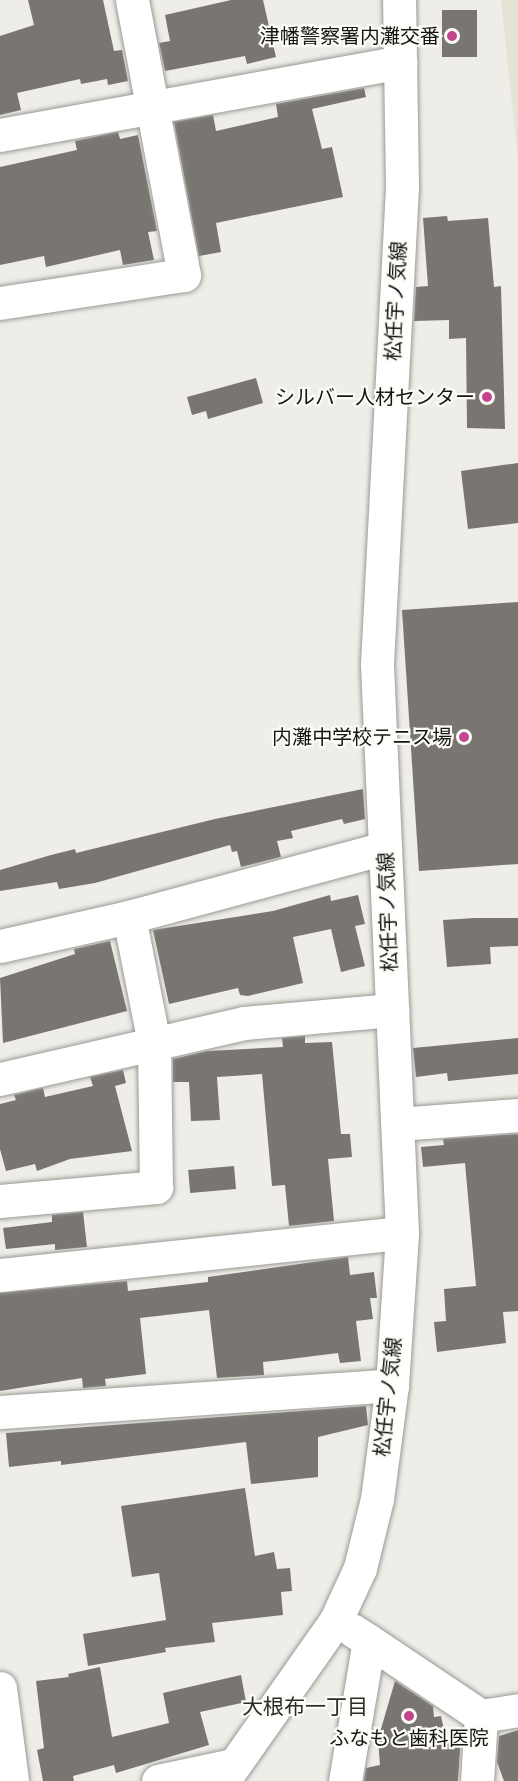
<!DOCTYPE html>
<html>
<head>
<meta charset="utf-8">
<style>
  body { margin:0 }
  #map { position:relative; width:518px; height:1781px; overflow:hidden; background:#eeede8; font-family:"Zilla Slab","Noto Sans JP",serif }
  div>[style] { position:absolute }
  .built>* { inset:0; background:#e5e2d6 }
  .building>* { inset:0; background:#797672; transform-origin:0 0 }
  .roads { filter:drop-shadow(0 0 2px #9a9994) drop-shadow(0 0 2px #9a9994) }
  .minor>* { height:33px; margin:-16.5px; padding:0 16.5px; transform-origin:16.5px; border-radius:16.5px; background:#fff }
  .major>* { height:33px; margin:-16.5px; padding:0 16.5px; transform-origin:16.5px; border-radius:16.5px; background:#fff }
  .dots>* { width:16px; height:16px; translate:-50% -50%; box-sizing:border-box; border:3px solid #fcfbf6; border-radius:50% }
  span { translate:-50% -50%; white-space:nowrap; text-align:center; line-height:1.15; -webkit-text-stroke:4.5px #fcfbf6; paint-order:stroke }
  .poi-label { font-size:20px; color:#151513 }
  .right { translate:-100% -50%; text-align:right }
  .street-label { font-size:20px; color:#151513 }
  .neighbourhood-label { font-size:21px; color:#2b2a26 }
</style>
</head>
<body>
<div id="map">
  <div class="built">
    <i style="clip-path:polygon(501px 0,518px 0,518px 160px)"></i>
  </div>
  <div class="building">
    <i style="clip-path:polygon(28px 0,103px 0,114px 51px,122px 50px,128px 81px,108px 85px,107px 79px,81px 84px,80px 79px,17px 93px,21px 110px,0 115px,0 36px,34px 25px)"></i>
    <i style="clip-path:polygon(231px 0,263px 0,276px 57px,247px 64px,245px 56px,165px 71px,159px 43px,170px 41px,165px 15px)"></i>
    <i style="left:442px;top:10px;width:35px;height:47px"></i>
    <i style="clip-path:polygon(364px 88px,366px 97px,312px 109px,322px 149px,332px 147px,343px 197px,216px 223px,221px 252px,199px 256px,174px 122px,213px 115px,216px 131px,278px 117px,276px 104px)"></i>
    <i style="clip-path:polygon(118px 132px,120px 139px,138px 135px,157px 231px,148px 232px,154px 260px,123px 265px,120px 250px,46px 267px,44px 256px,0 265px,0 167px,77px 150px,75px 141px)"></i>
    <i style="clip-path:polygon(447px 216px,448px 221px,488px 218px,494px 287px,501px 286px,505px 429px,467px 428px,466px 338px,449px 339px,449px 320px,414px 321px,416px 287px,428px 286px,423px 218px)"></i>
    <i style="clip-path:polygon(256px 378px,263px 403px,208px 419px,206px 411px,192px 415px,187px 397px)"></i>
    <i style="clip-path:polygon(518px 463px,518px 523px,468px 529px,461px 471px)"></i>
    <i style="clip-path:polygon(518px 602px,518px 864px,419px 871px,402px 610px)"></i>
    <i style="clip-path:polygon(363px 789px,365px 819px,344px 824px,342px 819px,291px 831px,293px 838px,277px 841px,281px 857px,241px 867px,237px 851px,232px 852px,230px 845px,95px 883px,59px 889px,57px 882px,0 891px,0 870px,51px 855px,75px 849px,76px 853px,215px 819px)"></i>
    <i style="clip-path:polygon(330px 895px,331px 901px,358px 895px,365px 924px,355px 926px,365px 966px,341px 972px,331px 929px,293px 937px,303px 983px,248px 996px,240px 995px,238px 988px,169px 1004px,153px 930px,273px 911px)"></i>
    <i style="clip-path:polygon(475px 918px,518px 918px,518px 946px,490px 947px,491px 964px,447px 967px,443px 920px)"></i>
    <i style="clip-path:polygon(110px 941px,127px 1011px,3px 1043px,0 978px,75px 954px,74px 949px)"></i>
    <i style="clip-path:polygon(305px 1036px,305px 1043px,332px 1042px,341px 1134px,350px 1134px,352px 1157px,328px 1159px,334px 1221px,289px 1226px,285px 1185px,272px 1186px,262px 1074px,217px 1077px,220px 1120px,191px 1121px,189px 1082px,173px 1082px,173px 1059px,207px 1051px,283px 1047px,282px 1038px)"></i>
    <i style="clip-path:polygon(518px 1038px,518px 1074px,448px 1081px,447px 1073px,416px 1077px,413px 1048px)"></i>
    <i style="clip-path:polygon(123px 1070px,126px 1083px,115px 1086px,132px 1151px,70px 1159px,37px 1171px,35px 1164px,6px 1171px,0 1149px,0 1104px,16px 1100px,14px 1095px,43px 1088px,45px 1097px,93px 1086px,90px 1077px)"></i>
    <i style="clip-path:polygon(518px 1134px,518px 1311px,503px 1312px,506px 1343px,437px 1352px,434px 1322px,446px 1321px,444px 1289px,476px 1286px,465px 1163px,423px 1167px,421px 1147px,444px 1145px,443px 1139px)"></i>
    <i style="left:234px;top:1166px;width:23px;height:46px;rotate:85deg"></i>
    <i style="clip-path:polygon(83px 1212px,87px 1247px,55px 1250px,55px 1244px,6px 1249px,3px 1228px,52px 1222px,52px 1215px)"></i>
    <i style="clip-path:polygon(348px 1257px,350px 1275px,374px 1272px,377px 1298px,370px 1298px,373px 1319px,356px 1321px,361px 1361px,340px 1363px,338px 1353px,282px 1360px,263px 1362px,264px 1375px,217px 1378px,209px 1310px,140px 1318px,146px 1374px,105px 1379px,106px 1386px,83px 1388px,82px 1378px,0 1391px,0 1293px,127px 1281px,128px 1291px,208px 1282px,208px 1277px)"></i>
    <i style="clip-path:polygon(366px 1406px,368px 1425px,318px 1437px,318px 1477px,251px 1484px,246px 1442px,61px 1465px,61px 1461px,9px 1467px,6px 1433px)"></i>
    <i style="clip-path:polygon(245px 1488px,255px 1556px,274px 1552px,277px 1569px,290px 1568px,292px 1591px,281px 1592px,283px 1615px,212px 1623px,215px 1642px,165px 1648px,166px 1652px,88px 1666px,83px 1634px,166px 1620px,159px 1573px,132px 1577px,121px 1506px)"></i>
    <i style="clip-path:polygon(100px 1667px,112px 1737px,169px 1723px,163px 1693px,241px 1675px,246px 1702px,200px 1712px,209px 1745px,116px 1773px,114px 1765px,73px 1776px,74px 1781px,43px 1781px,37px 1750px,44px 1748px,36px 1681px,69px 1677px,68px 1674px)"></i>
    <i style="clip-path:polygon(395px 1681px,433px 1706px,434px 1717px,441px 1716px,446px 1739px,461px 1737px,458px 1781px,364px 1781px,366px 1768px,380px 1765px,378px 1739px)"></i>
    <i style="clip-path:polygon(518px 1730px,518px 1781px,504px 1781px,497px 1762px,499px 1736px)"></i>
  </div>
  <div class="roads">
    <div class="minor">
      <i style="left:0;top:135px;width:407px;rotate:-10.3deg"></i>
      <i style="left:0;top:303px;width:186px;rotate:-8.7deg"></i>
      <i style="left:184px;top:275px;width:280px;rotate:-100.7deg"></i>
      <i style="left:0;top:946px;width:132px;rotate:-12.7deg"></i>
      <i style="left:129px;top:917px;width:265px;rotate:-15.1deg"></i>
      <i style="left:0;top:1079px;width:250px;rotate:-12.9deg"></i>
      <i style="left:244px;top:1023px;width:149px;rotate:-5deg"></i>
      <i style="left:398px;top:1124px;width:120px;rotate:-4.3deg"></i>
      <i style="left:0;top:1201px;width:157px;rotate:-5.1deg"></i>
      <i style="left:156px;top:1187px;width:144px;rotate:-90.8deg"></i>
      <i style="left:154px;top:1043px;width:128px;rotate:-101.2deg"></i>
      <i style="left:0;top:1275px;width:404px;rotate:-6deg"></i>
      <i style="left:0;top:1412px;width:393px;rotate:-3.9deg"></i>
      <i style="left:369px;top:1641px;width:135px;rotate:33.8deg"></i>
      <i style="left:481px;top:1716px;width:65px;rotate:93.5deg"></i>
      <i style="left:0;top:1688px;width:94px;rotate:82.6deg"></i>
      <i style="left:481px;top:1716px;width:37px;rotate:-9deg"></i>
      <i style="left:158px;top:1781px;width:77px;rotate:-12deg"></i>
      <i style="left:345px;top:1781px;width:142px;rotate:-80.3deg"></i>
      <i style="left:369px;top:1641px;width:20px;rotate:-147deg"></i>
    </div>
    <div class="major">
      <i style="left:223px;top:1781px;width:197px;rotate:-54.9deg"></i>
      <i style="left:336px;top:1620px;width:57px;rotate:-65.2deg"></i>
      <i style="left:360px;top:1568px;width:71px;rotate:-76.2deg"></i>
      <i style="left:377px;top:1499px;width:115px;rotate:-82.5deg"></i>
      <i style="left:392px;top:1385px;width:152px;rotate:-86.2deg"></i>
      <i style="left:402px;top:1233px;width:570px;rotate:-92.52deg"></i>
      <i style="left:377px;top:664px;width:479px;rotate:-87deg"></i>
      <i style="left:402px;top:186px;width:186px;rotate:-90.9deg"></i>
    </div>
  </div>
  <div class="dots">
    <i style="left:452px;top:36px;background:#c3448f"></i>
    <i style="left:487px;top:397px;background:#c3448f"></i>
    <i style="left:464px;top:737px;background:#c3448f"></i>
    <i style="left:409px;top:1716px;background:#c3448f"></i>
  </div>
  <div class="poi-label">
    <span class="right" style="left:440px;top:36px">津幡警察署内灘交番</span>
    <span class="right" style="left:475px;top:397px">シルバー人材センター</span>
    <span class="right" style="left:452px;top:737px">内灘中学校テニス場</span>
    <span style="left:409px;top:1738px">ふなもと歯科医院</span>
  </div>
  <div class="street-label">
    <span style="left:396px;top:301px;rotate:-87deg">松任宇ノ気線</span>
    <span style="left:388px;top:912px;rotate:-92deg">松任宇ノ気線</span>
    <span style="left:388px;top:1397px;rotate:-84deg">松任宇ノ気線</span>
  </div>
  <div class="neighbourhood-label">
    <span style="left:305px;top:1707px">大根布一丁目</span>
  </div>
</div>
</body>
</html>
